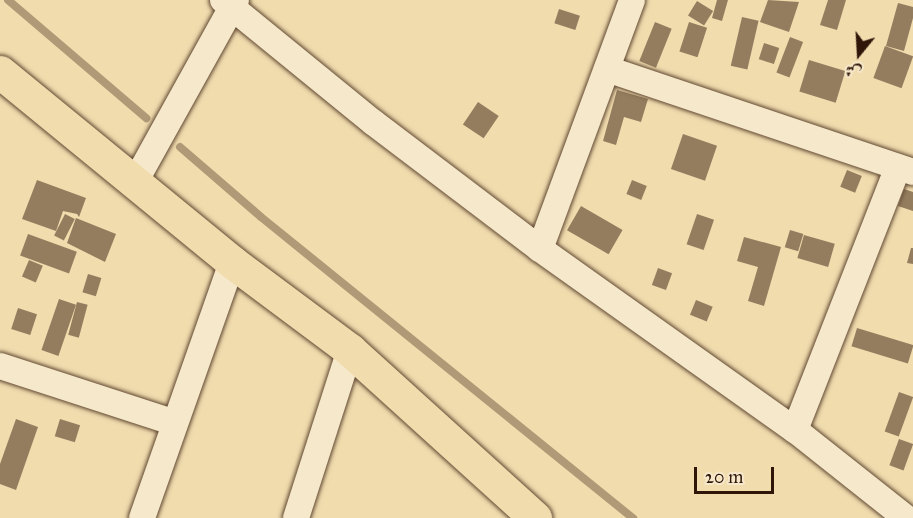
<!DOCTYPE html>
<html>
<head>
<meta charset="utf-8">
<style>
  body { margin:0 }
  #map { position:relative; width:913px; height:518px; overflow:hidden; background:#f1dcae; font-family:"IM FELL Great Primer",Amiri,serif }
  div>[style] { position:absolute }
  .stream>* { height:8px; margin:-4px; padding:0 4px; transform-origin:4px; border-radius:4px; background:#af9976 }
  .building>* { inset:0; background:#947d5f; transform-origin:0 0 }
  .roads { filter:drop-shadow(0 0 2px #604832) drop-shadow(0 0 2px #604832) }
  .minor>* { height:26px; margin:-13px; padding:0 13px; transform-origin:13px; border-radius:13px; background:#f6e8ca }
  .primary>* { height:33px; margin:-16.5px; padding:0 16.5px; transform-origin:16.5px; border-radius:16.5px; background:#f1dcae }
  span { translate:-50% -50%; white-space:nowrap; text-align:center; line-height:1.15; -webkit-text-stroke:4.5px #f6e8ca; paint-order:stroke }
  .north { position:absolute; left:829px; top:24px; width:60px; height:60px; -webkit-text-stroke:4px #f6e8ca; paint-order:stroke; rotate:198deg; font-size:16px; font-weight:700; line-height:24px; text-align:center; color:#301609 }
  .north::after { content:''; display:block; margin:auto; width:21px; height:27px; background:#301609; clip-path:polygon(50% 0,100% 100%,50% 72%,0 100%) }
  .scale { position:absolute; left:694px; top:467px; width:80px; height:27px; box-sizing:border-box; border:3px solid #301609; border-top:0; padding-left:8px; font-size:18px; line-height:21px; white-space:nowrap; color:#301609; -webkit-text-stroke:4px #f6e8ca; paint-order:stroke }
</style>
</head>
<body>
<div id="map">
  <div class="stream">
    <i style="left:8px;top:0;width:182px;rotate:40.5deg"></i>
    <i style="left:180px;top:147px;width:107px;rotate:40.8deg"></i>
    <i style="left:261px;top:217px;width:479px;rotate:39deg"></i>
  </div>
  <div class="building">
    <i style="clip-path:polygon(717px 0,728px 0,722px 21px,712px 18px)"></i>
    <i style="clip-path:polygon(768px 0,799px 2px,789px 32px,760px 22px)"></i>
    <i style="clip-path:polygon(828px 0,846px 0,837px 30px,820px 25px)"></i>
    <i style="left:697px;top:1px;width:19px;height:17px;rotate:32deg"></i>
    <i style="clip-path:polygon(898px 3px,913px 7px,913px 18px,904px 51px,886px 46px)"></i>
    <i style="left:559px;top:9px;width:22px;height:15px;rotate:18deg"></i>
    <i style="left:742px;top:17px;width:17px;height:50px;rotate:13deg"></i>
    <i style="left:655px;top:22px;width:18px;height:42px;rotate:22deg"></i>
    <i style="left:689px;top:22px;width:19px;height:31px;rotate:18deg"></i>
    <i style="left:790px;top:37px;width:14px;height:38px;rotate:21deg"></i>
    <i style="left:764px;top:43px;width:16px;height:17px;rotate:18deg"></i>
    <i style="left:885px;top:46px;width:30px;height:34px;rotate:20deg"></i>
    <i style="left:809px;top:60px;width:38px;height:33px;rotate:17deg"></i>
    <i style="clip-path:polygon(617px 90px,648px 99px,641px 122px,624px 117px,616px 145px,603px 141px)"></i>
    <i style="left:478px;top:102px;width:25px;height:27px;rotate:34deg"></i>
    <i style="left:683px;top:134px;width:36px;height:37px;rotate:19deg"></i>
    <i style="left:847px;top:170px;width:16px;height:18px;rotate:22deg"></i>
    <i style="clip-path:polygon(37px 180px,86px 198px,79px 217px,77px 214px,63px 211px,56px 231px,22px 219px)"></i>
    <i style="left:632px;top:180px;width:16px;height:15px;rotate:22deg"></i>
    <i style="clip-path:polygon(904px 189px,913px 192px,913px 211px,898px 206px)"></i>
    <i style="left:581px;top:206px;width:48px;height:28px;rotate:30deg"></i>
    <i style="left:65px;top:214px;width:11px;height:24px;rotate:27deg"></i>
    <i style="left:697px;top:214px;width:18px;height:32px;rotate:19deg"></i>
    <i style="clip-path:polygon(76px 218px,116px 234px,105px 262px,67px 243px)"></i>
    <i style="left:790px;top:230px;width:14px;height:18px;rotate:17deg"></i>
    <i style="left:28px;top:234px;width:52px;height:23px;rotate:20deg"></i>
    <i style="left:804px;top:235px;width:32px;height:24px;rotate:16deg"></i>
    <i style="clip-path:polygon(744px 237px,781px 247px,764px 306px,748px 301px,758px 267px,737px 261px)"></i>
    <i style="clip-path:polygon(911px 248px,913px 248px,913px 264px,907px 263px)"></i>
    <i style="left:29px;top:260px;width:15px;height:18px;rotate:23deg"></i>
    <i style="left:658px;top:268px;width:15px;height:18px;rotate:20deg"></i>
    <i style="left:88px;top:274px;width:14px;height:19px;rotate:17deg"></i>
    <i style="left:59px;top:299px;width:18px;height:54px;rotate:19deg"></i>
    <i style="left:696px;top:300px;width:18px;height:16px;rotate:22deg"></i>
    <i style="left:77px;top:302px;width:11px;height:34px;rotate:15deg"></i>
    <i style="left:18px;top:308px;width:20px;height:22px;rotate:18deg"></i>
    <i style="left:857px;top:328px;width:59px;height:19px;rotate:17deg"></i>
    <i style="left:899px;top:392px;width:15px;height:42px;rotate:20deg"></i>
    <i style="clip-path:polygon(16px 419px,38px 427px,16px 490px,0 484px,0 464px)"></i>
    <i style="left:60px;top:419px;width:21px;height:18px;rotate:17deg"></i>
    <i style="left:899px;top:439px;width:15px;height:28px;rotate:20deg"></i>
  </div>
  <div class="roads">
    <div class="minor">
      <i style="left:223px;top:0;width:195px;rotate:39.2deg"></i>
      <i style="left:374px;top:123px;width:208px;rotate:37.2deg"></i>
      <i style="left:540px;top:249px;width:313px;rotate:35.4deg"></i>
      <i style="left:795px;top:430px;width:142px;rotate:38.4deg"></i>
      <i style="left:607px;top:69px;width:323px;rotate:18.6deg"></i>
      <i style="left:135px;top:182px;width:208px;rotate:-61deg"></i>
      <i style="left:540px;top:249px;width:265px;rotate:-69.7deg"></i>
      <i style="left:0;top:366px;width:184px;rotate:18deg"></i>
      <i style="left:795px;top:430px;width:282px;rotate:-68.6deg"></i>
      <i style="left:142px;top:518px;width:271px;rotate:-70.6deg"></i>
      <i style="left:296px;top:518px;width:176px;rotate:-72.2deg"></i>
    </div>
    <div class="primary">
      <i style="left:0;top:72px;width:300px;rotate:39.3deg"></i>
      <i style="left:232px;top:262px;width:147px;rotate:36.7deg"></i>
      <i style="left:350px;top:350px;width:250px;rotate:42.2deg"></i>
    </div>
  </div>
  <div class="north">ش</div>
  <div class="scale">20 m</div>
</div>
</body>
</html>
